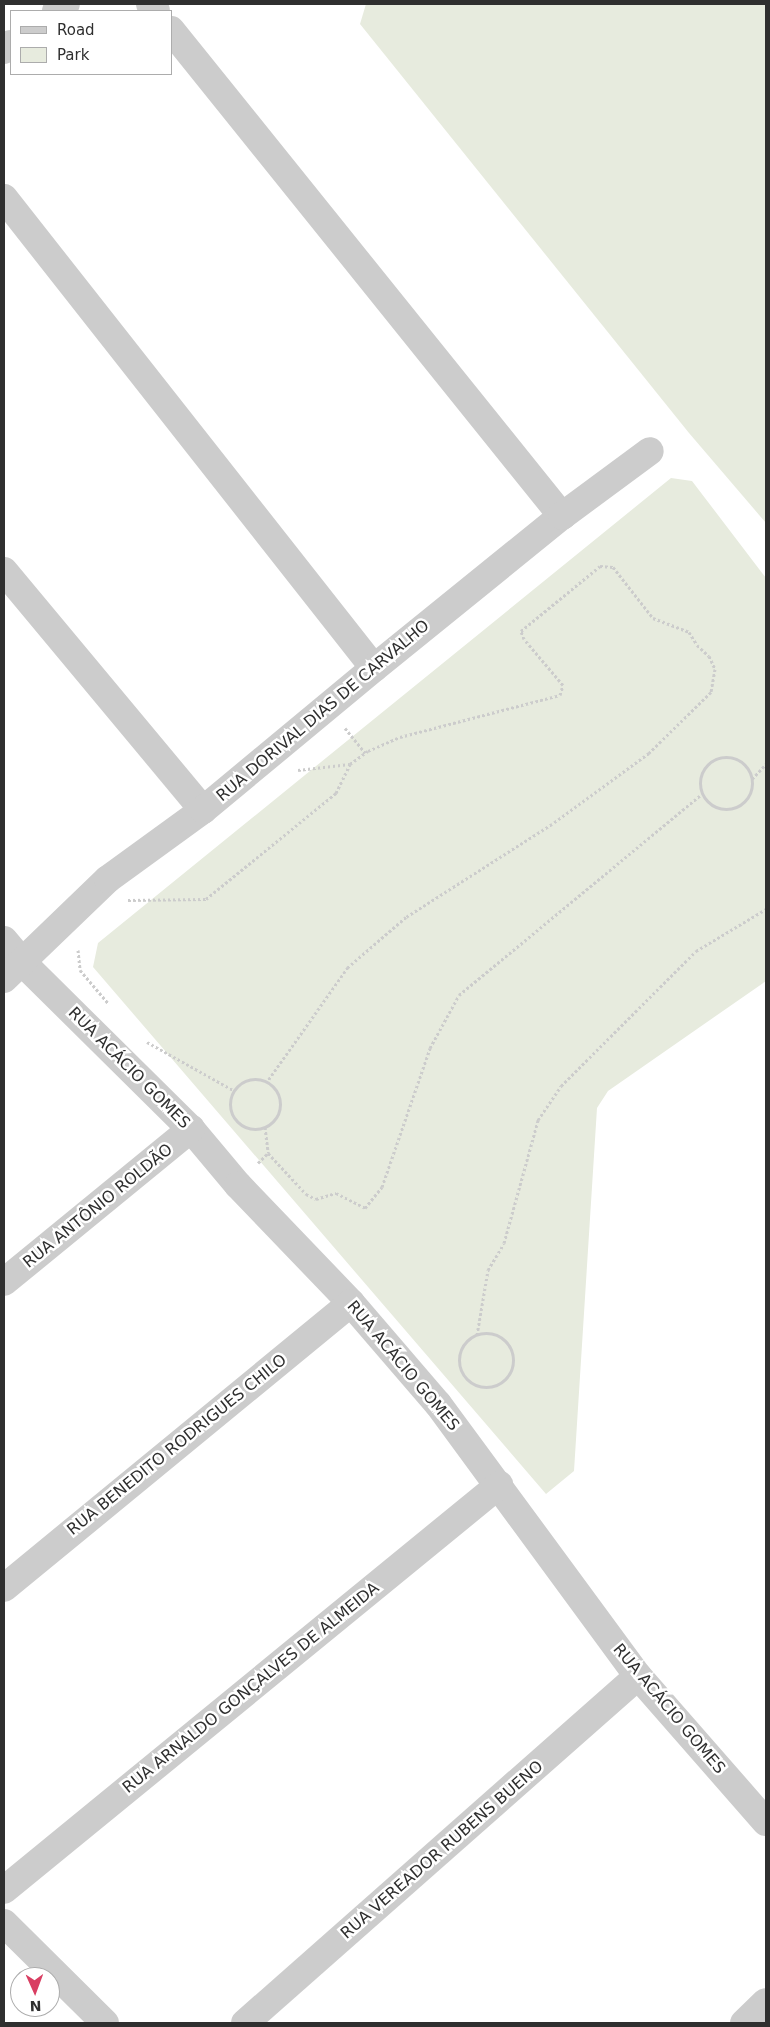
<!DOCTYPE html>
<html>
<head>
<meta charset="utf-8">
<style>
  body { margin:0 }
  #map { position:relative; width:770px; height:2027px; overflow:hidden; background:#fff; font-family:"DejaVu Sans",sans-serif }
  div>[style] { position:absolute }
  .green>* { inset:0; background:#e7ebde }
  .path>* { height:3px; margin-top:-1.5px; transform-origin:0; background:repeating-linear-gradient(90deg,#ccc 0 2.5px,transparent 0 5px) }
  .path>.ring { margin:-1.5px; padding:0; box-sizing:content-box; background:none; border:3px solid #ccc; border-radius:50% }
  .minor>* { height:28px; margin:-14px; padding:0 14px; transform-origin:14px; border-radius:14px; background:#ccc }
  span { translate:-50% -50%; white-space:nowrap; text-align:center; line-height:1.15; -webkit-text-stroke:5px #fff; paint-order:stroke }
  .street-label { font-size:16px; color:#2f2f2f }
  .frame { position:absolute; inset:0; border:5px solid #2f2f2f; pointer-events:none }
  .legend { position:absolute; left:10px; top:10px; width:162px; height:65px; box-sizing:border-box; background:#fff; border:1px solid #acacac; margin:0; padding:6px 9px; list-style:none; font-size:15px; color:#2f2f2f }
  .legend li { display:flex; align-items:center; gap:10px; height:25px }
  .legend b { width:25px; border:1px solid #acacac }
  .north { position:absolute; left:10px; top:1967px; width:50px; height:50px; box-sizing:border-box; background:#fff; border:1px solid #acacac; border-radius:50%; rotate:178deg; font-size:14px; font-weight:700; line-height:20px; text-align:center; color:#2f2f2f }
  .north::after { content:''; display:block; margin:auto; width:18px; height:22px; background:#d93e62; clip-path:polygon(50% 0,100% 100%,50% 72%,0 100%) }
</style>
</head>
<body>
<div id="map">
  <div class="green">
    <i style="clip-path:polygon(366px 4px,766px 4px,766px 523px,689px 433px,360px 24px)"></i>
    <i style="clip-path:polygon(671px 478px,692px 481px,766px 578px,766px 981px,608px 1091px,597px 1108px,574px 1471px,546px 1494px,93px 967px,98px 943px)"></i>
  </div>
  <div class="path">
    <i style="left:345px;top:728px;width:32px;rotate:51deg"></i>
    <i class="ring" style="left:700px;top:757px;width:49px;height:49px"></i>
    <i style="left:298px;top:770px;width:52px;rotate:-6.6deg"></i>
    <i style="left:752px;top:779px;width:21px;rotate:-47deg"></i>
    <i style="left:128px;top:900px;width:78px;rotate:-0.7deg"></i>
    <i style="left:206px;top:899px;width:168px;rotate:-39.2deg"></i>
    <i style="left:336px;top:793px;width:32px;rotate:-64deg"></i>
    <i style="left:350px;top:764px;width:22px;rotate:-36deg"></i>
    <i style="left:368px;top:751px;width:35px;rotate:-24deg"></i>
    <i style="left:400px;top:737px;width:165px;rotate:-14.7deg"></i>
    <i style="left:560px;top:695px;width:10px;rotate:-73deg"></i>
    <i style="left:563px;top:685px;width:60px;rotate:-130.3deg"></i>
    <i style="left:524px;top:639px;width:9px;rotate:-111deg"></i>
    <i style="left:521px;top:631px;width:102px;rotate:-39.4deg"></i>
    <i style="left:600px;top:566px;width:13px;rotate:4deg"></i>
    <i style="left:613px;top:567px;width:65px;rotate:51.9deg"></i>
    <i style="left:653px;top:618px;width:39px;rotate:21deg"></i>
    <i style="left:689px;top:632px;width:15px;rotate:58deg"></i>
    <i style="left:697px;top:645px;width:16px;rotate:43deg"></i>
    <i style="left:709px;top:656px;width:14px;rotate:65deg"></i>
    <i style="left:715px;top:669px;width:23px;rotate:100deg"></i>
    <i style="left:711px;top:692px;width:87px;rotate:135.5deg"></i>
    <i style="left:649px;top:753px;width:120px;rotate:143.8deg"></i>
    <i style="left:552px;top:824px;width:173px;rotate:147.5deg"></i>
    <i style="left:406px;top:917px;width:77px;rotate:139.2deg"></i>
    <i style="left:348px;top:967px;width:141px;rotate:125.2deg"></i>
    <i style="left:78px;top:950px;width:20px;rotate:84deg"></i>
    <i style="left:80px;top:970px;width:43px;rotate:49.7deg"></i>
    <i style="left:147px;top:1042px;width:98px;rotate:29.2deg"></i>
    <i class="ring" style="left:230px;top:1079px;width:47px;height:47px"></i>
    <i style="left:265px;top:1127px;width:26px;rotate:83deg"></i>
    <i style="left:268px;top:1153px;width:56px;rotate:47.2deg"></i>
    <i style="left:306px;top:1194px;width:11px;rotate:27deg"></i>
    <i style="left:316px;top:1199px;width:21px;rotate:-17deg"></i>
    <i style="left:336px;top:1193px;width:33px;rotate:27deg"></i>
    <i style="left:365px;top:1208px;width:27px;rotate:-51deg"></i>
    <i style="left:382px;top:1187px;width:147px;rotate:-70.9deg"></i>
    <i style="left:430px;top:1048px;width:60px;rotate:-61.3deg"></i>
    <i style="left:459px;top:995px;width:315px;rotate:-39.6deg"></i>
    <i style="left:258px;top:1163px;width:14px;rotate:-45deg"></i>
    <i class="ring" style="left:459px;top:1333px;width:51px;height:51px"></i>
    <i style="left:477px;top:1335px;width:66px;rotate:-80.4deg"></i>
    <i style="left:488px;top:1270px;width:31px;rotate:-59deg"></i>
    <i style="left:504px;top:1243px;width:128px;rotate:-74.5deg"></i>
    <i style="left:538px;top:1120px;width:41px;rotate:-55.9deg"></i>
    <i style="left:561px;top:1086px;width:191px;rotate:-45deg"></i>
    <i style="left:696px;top:951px;width:82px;rotate:-31deg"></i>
  </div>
  <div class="minor">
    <i style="left:150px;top:4px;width:9px;rotate:49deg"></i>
    <i style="left:56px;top:11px;width:12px;rotate:-35deg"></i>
    <i style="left:171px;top:30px;width:624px;rotate:51.18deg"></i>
    <i style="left:4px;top:50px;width:9px;rotate:-41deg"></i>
    <i style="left:4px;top:198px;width:598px;rotate:51.79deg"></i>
    <i style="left:4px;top:571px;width:311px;rotate:50.2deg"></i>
    <i style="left:4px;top:940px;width:30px;rotate:50deg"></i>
    <i style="left:23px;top:963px;width:236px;rotate:44.7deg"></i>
    <i style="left:191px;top:1129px;width:73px;rotate:50deg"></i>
    <i style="left:238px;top:1185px;width:163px;rotate:46.2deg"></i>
    <i style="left:351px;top:1303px;width:133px;rotate:49.3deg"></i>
    <i style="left:438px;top:1404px;width:338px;rotate:53.7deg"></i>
    <i style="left:638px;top:1676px;width:194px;rotate:48.8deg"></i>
    <i style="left:4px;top:979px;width:144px;rotate:-43.9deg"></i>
    <i style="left:108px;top:879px;width:117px;rotate:-36deg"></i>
    <i style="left:203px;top:810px;width:222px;rotate:-39.7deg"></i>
    <i style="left:374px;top:668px;width:242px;rotate:-39deg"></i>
    <i style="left:562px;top:516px;width:109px;rotate:-36.5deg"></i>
    <i style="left:4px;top:1282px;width:242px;rotate:-39.3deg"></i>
    <i style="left:4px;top:1588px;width:449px;rotate:-39.4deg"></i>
    <i style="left:4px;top:1890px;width:640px;rotate:-39.29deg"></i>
    <i style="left:4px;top:1923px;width:142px;rotate:44.7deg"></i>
    <i style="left:245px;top:2023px;width:524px;rotate:-41.44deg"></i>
    <i style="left:744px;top:2023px;width:30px;rotate:-44deg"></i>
  </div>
  <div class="street-label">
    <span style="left:323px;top:711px;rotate:-40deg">RUA DORIVAL DIAS DE CARVALHO</span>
    <span style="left:129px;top:1068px;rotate:45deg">RUA ACÁCIO GOMES</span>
    <span style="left:98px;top:1206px;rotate:-39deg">RUA ANTÔNIO ROLDÃO</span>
    <span style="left:403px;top:1366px;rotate:50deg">RUA ACÁCIO GOMES</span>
    <span style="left:177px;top:1445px;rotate:-39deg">RUA BENEDITO RODRIGUES CHILO</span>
    <span style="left:251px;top:1688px;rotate:-39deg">RUA ARNALDO GONÇALVES DE ALMEIDA</span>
    <span style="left:669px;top:1709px;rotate:50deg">RUA ACÁCIO GOMES</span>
    <span style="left:442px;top:1850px;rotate:-41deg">RUA VEREADOR RUBENS BUENO</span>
  </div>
  <div class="frame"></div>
  <ul class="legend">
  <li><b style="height:6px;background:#ccc"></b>Road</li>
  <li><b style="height:14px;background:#e7ebde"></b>Park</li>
  </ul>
  <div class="north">N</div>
</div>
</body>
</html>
